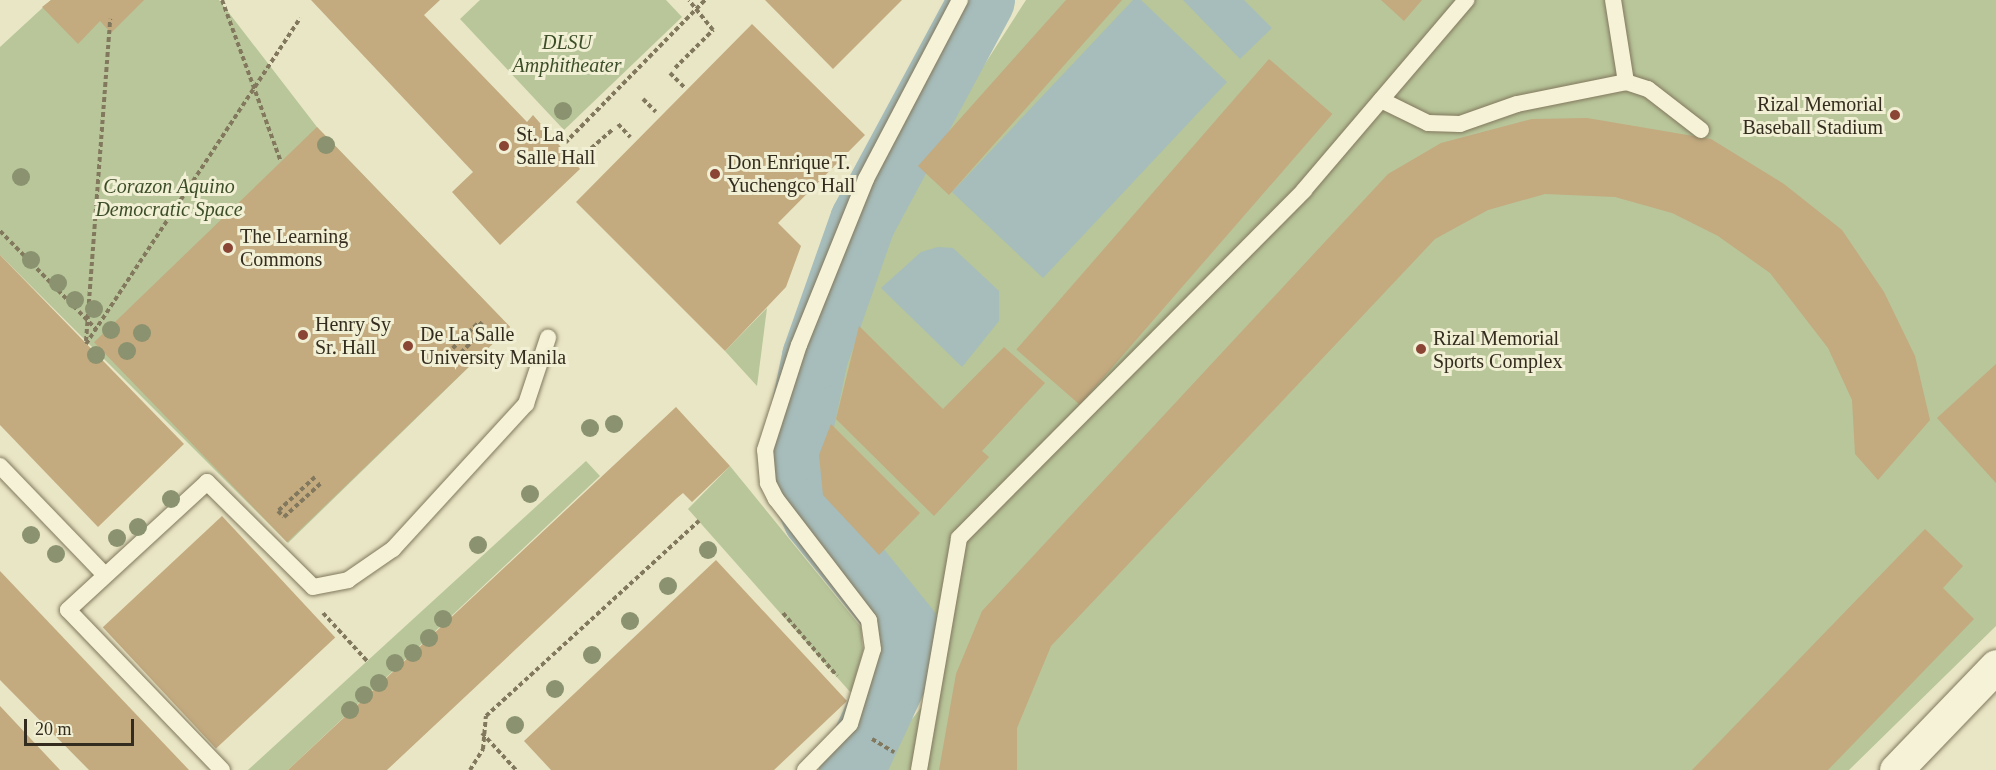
<!DOCTYPE html>
<html>
<head>
<meta charset="utf-8">
<style>
  body { margin:0 }
  #map { position:relative; width:1996px; height:770px; overflow:hidden; background:#e9e6c5; font-family:"Times New Roman",serif }
  div>[style] { position:absolute }
  .green>* { inset:0; background:#b8c69a }
  .water>* { inset:0; background:#a6bdbb }
  .river>* { height:66px; margin:-33px; padding:0 33px; transform-origin:33px; border-radius:33px; background:#a6bdbb }
  .building>* { inset:0; background:#c3aa7f; transform-origin:0 0 }
  .path>* { height:4px; margin-top:-2px; transform-origin:0; background:repeating-linear-gradient(90deg,#82785d 0 4.5px,transparent 0 7.5px) }
  .roads { filter:drop-shadow(0 0 2px #82785d) drop-shadow(0 0 2px #82785d) }
  .service>* { height:16px; margin:-8px; padding:0 8px; transform-origin:8px; border-radius:8px; background:#f5f2d7 }
  .tertiary>* { height:33px; margin:-16.5px; padding:0 16.5px; transform-origin:16.5px; border-radius:16.5px; background:#f5f2d7 }
  .trees>* { width:18px; height:18px; margin:-9px; border-radius:50%; background:#8a926f }
  .dots>* { width:16px; height:16px; translate:-50% -50%; box-sizing:border-box; border:3px solid #f1efd4; border-radius:50% }
  span { translate:-50% -50%; white-space:nowrap; text-align:center; line-height:1.15; -webkit-text-stroke:6px #f1efd4; paint-order:stroke }
  .park-label { font-size:20px; color:#3c4e28; font-style:italic }
  .poi-label { font-size:20px; color:#342d1f }
  .right { translate:-100% -50%; text-align:right }
  .left { translate:0 -50%; text-align:left }
  .scale { position:absolute; left:24px; top:719px; width:110px; height:27px; box-sizing:border-box; border:3px solid #342d1f; border-top:0; padding-left:8px; font-size:18px; line-height:21px; white-space:nowrap; color:#342d1f; -webkit-text-stroke:4px #f1efd4; paint-order:stroke }
</style>
</head>
<body>
<div id="map">
  <div class="green">
    <i style="clip-path:polygon(51px 0,219px 0,317px 127px,510px 327px,288px 543px,0 255px,0 47px)"></i>
    <i style="clip-path:polygon(480px 0,666px 0,682px 17px,564px 130px,460px 19px)"></i>
    <i style="clip-path:polygon(1026px 0,1996px 0,1996px 626px,1849px 770px,871px 770px,924px 704px,934px 654px,921px 620px,805px 482px,887px 216px)"></i>
    <i style="clip-path:polygon(767px 308px,757px 386px,725px 351px)"></i>
    <i style="clip-path:polygon(586px 461px,600px 476px,288px 770px,248px 770px)"></i>
    <i style="clip-path:polygon(730px 466px,861px 627px,863px 651px,851px 693px,688px 509px)"></i>
  </div>
  <div class="water">
    <i style="clip-path:polygon(1133px 0,1141px 0,1227px 82px,1043px 278px,952px 192px)"></i>
    <i style="clip-path:polygon(1183px 0,1244px 0,1272px 28px,1240px 59px)"></i>
    <i style="clip-path:polygon(938px 247px,953px 248px,999px 291px,999px 321px,962px 367px,881px 288px,921px 252px)"></i>
  </div>
  <div class="river">
    <i style="left:852px;top:770px;width:105px;rotate:-65.1deg"></i>
    <i style="left:896px;top:675px;width:46px;rotate:-76.3deg"></i>
    <i style="left:907px;top:630px;width:144px;rotate:-129.1deg"></i>
    <i style="left:816px;top:518px;width:48px;rotate:-114.4deg"></i>
    <i style="left:796px;top:474px;width:26px;rotate:-90deg"></i>
    <i style="left:796px;top:448px;width:93px;rotate:-78.2deg"></i>
    <i style="left:815px;top:357px;width:144px;rotate:-70.6deg"></i>
    <i style="left:863px;top:221px;width:251px;rotate:-61.7deg"></i>
  </div>
  <div class="building">
    <i style="clip-path:polygon(51px 0,144px 0,111px 33px,100px 21px,78px 44px,42px 7px)"></i>
    <i style="clip-path:polygon(311px 0,440px 0,424px 15px,527px 122px,533px 115px,580px 169px,500px 245px,452px 192px,473px 172px)"></i>
    <i style="clip-path:polygon(765px 0,902px 0,833px 69px)"></i>
    <i style="clip-path:polygon(1066px 0,1122px 0,949px 195px,918px 166px)"></i>
    <i style="clip-path:polygon(1381px 0,1422px 0,1404px 21px)"></i>
    <i style="clip-path:polygon(752px 24px,865px 135px,778px 223px,801px 246px,786px 287px,725px 351px,576px 202px)"></i>
    <i style="left:1269px;top:59px;width:84px;height:385px;rotate:41deg"></i>
    <i style="clip-path:polygon(1587px 118px,1711px 139px,1784px 184px,1842px 230px,1884px 292px,1915px 356px,1930px 420px,1878px 480px,1855px 454px,1852px 400px,1828px 348px,1770px 273px,1718px 236px,1672px 213px,1615px 197px,1545px 194px,1488px 210px,1435px 239px,1051px 646px,1017px 728px,1017px 770px,939px 770px,956px 674px,982px 611px,1388px 174px,1441px 143px,1532px 119px)"></i>
    <i style="left:317px;top:127px;width:278px;height:310px;rotate:46deg"></i>
    <i style="clip-path:polygon(0 255px,184px 444px,98px 527px,0 425px)"></i>
    <i style="clip-path:polygon(859px 326px,943px 409px,1004px 347px,1045px 383px,982px 451px,989px 457px,934px 516px,836px 419px)"></i>
    <i style="clip-path:polygon(1996px 364px,1996px 483px,1937px 418px)"></i>
    <i style="clip-path:polygon(676px 407px,730px 466px,692px 502px,683px 493px,677px 498px,387px 770px,288px 770px)"></i>
    <i style="clip-path:polygon(831px 424px,920px 513px,879px 555px,823px 495px,819px 455px)"></i>
    <i style="left:222px;top:516px;width:166px;height:163px;rotate:47deg"></i>
    <i style="clip-path:polygon(1925px 529px,1963px 566px,1943px 588px,1974px 619px,1828px 770px,1692px 770px)"></i>
    <i style="clip-path:polygon(716px 560px,847px 701px,774px 770px,551px 770px,524px 741px)"></i>
    <i style="clip-path:polygon(0 571px,189px 770px,89px 770px,0 680px)"></i>
    <i style="clip-path:polygon(0 706px,60px 770px,0 770px)"></i>
  </div>
  <div class="path">
    <i style="left:222px;top:0;width:172px;rotate:70deg"></i>
    <i style="left:675px;top:68px;width:54px;rotate:-45deg"></i>
    <i style="left:713px;top:30px;width:38px;rotate:-129deg"></i>
    <i style="left:670px;top:73px;width:20px;rotate:45deg"></i>
    <i style="left:643px;top:99px;width:18px;rotate:45deg"></i>
    <i style="left:618px;top:124px;width:18px;rotate:47deg"></i>
    <i style="left:565px;top:143px;width:200px;rotate:-45.6deg"></i>
    <i style="left:580px;top:158px;width:43px;rotate:-41.2deg"></i>
    <i style="left:0;top:231px;width:137px;rotate:45.6deg"></i>
    <i style="left:86px;top:341px;width:323px;rotate:-85.7deg"></i>
    <i style="left:86px;top:344px;width:390px;rotate:-56.7deg"></i>
    <i style="left:442px;top:359px;width:52px;rotate:-45deg"></i>
    <i style="left:479px;top:322px;width:8px;rotate:45deg"></i>
    <i style="left:485px;top:328px;width:52px;rotate:134.2deg"></i>
    <i style="left:315px;top:477px;width:50px;rotate:137.4deg"></i>
    <i style="left:278px;top:511px;width:8px;rotate:45deg"></i>
    <i style="left:284px;top:517px;width:50px;rotate:-42.6deg"></i>
    <i style="left:323px;top:613px;width:65px;rotate:47.5deg"></i>
    <i style="left:783px;top:613px;width:83px;rotate:49.4deg"></i>
    <i style="left:482px;top:733px;width:50px;rotate:47.4deg"></i>
    <i style="left:872px;top:739px;width:26px;rotate:31deg"></i>
    <i style="left:470px;top:770px;width:25px;rotate:-58deg"></i>
    <i style="left:483px;top:749px;width:33px;rotate:-85deg"></i>
    <i style="left:486px;top:716px;width:289px;rotate:-42.5deg"></i>
  </div>
  <div class="roads">
    <div class="service">
      <i style="left:1626px;top:82px;width:23px;rotate:18deg"></i>
      <i style="left:1648px;top:89px;width:67px;rotate:37.7deg"></i>
      <i style="left:1381px;top:100px;width:52px;rotate:26.1deg"></i>
      <i style="left:1428px;top:123px;width:32px;rotate:2deg"></i>
      <i style="left:1460px;top:124px;width:60px;rotate:-19.3deg"></i>
      <i style="left:1517px;top:104px;width:111px;rotate:-11.4deg"></i>
      <i style="left:1626px;top:82px;width:83px;rotate:-99deg"></i>
      <i style="left:0;top:466px;width:151px;rotate:46.1deg"></i>
      <i style="left:222px;top:770px;width:222px;rotate:-133.9deg"></i>
      <i style="left:68px;top:610px;width:189px;rotate:-42.6deg"></i>
      <i style="left:207px;top:482px;width:149px;rotate:44.7deg"></i>
      <i style="left:313px;top:587px;width:36px;rotate:-11deg"></i>
      <i style="left:348px;top:580px;width:55px;rotate:-34.6deg"></i>
      <i style="left:393px;top:549px;width:197px;rotate:-47.5deg"></i>
      <i style="left:526px;top:404px;width:70px;rotate:-71.6deg"></i>
      <i style="left:805px;top:770px;width:64px;rotate:-45.6deg"></i>
      <i style="left:850px;top:724px;width:78px;rotate:-73deg"></i>
      <i style="left:873px;top:649px;width:29px;rotate:-98deg"></i>
      <i style="left:869px;top:620px;width:153px;rotate:-127.5deg"></i>
      <i style="left:776px;top:499px;width:18px;rotate:-117deg"></i>
      <i style="left:768px;top:483px;width:33px;rotate:-95deg"></i>
      <i style="left:765px;top:450px;width:110px;rotate:-72.1deg"></i>
      <i style="left:799px;top:345px;width:179px;rotate:-68deg"></i>
      <i style="left:866px;top:179px;width:202px;rotate:-62.3deg"></i>
      <i style="left:919px;top:770px;width:235px;rotate:-80.2deg"></i>
      <i style="left:959px;top:538px;width:490px;rotate:-45.2deg"></i>
      <i style="left:1304px;top:190px;width:250px;rotate:-49.5deg"></i>
    </div>
    <div class="tertiary">
      <i style="left:1896px;top:770px;width:144px;rotate:-46.1deg"></i>
    </div>
  </div>
  <div class="trees">
    <i style="left:563px;top:111px"></i>
    <i style="left:326px;top:145px"></i>
    <i style="left:21px;top:177px"></i>
    <i style="left:31px;top:260px"></i>
    <i style="left:58px;top:283px"></i>
    <i style="left:75px;top:300px"></i>
    <i style="left:94px;top:309px"></i>
    <i style="left:111px;top:330px"></i>
    <i style="left:142px;top:333px"></i>
    <i style="left:127px;top:351px"></i>
    <i style="left:96px;top:355px"></i>
    <i style="left:614px;top:424px"></i>
    <i style="left:590px;top:428px"></i>
    <i style="left:530px;top:494px"></i>
    <i style="left:171px;top:499px"></i>
    <i style="left:138px;top:527px"></i>
    <i style="left:31px;top:535px"></i>
    <i style="left:117px;top:538px"></i>
    <i style="left:478px;top:545px"></i>
    <i style="left:708px;top:550px"></i>
    <i style="left:56px;top:554px"></i>
    <i style="left:668px;top:586px"></i>
    <i style="left:443px;top:619px"></i>
    <i style="left:630px;top:621px"></i>
    <i style="left:429px;top:638px"></i>
    <i style="left:413px;top:653px"></i>
    <i style="left:592px;top:655px"></i>
    <i style="left:395px;top:663px"></i>
    <i style="left:379px;top:683px"></i>
    <i style="left:555px;top:689px"></i>
    <i style="left:364px;top:695px"></i>
    <i style="left:350px;top:710px"></i>
    <i style="left:515px;top:725px"></i>
  </div>
  <div class="dots">
    <i style="left:1895px;top:115px;background:#8a4534"></i>
    <i style="left:504px;top:146px;background:#8a4534"></i>
    <i style="left:715px;top:174px;background:#8a4534"></i>
    <i style="left:228px;top:248px;background:#8a4534"></i>
    <i style="left:303px;top:335px;background:#8a4534"></i>
    <i style="left:408px;top:346px;background:#8a4534"></i>
    <i style="left:1421px;top:349px;background:#8a4534"></i>
  </div>
  <div class="park-label">
    <span style="left:567px;top:54px">DLSU<br>Amphitheater</span>
    <span style="left:169px;top:198px">Corazon Aquino<br>Democratic Space</span>
  </div>
  <div class="poi-label">
    <span class="right" style="left:1883px;top:116px">Rizal Memorial<br>Baseball Stadium</span>
    <span class="left" style="left:516px;top:146px">St. La<br>Salle Hall</span>
    <span class="left" style="left:727px;top:174px">Don Enrique T.<br>Yuchengco Hall</span>
    <span class="left" style="left:240px;top:248px">The Learning<br>Commons</span>
    <span class="left" style="left:315px;top:336px">Henry Sy<br>Sr. Hall</span>
    <span class="left" style="left:420px;top:346px">De La Salle<br>University Manila</span>
    <span class="left" style="left:1433px;top:350px">Rizal Memorial<br>Sports Complex</span>
  </div>
  <div class="scale">20 m</div>
</div>
</body>
</html>
